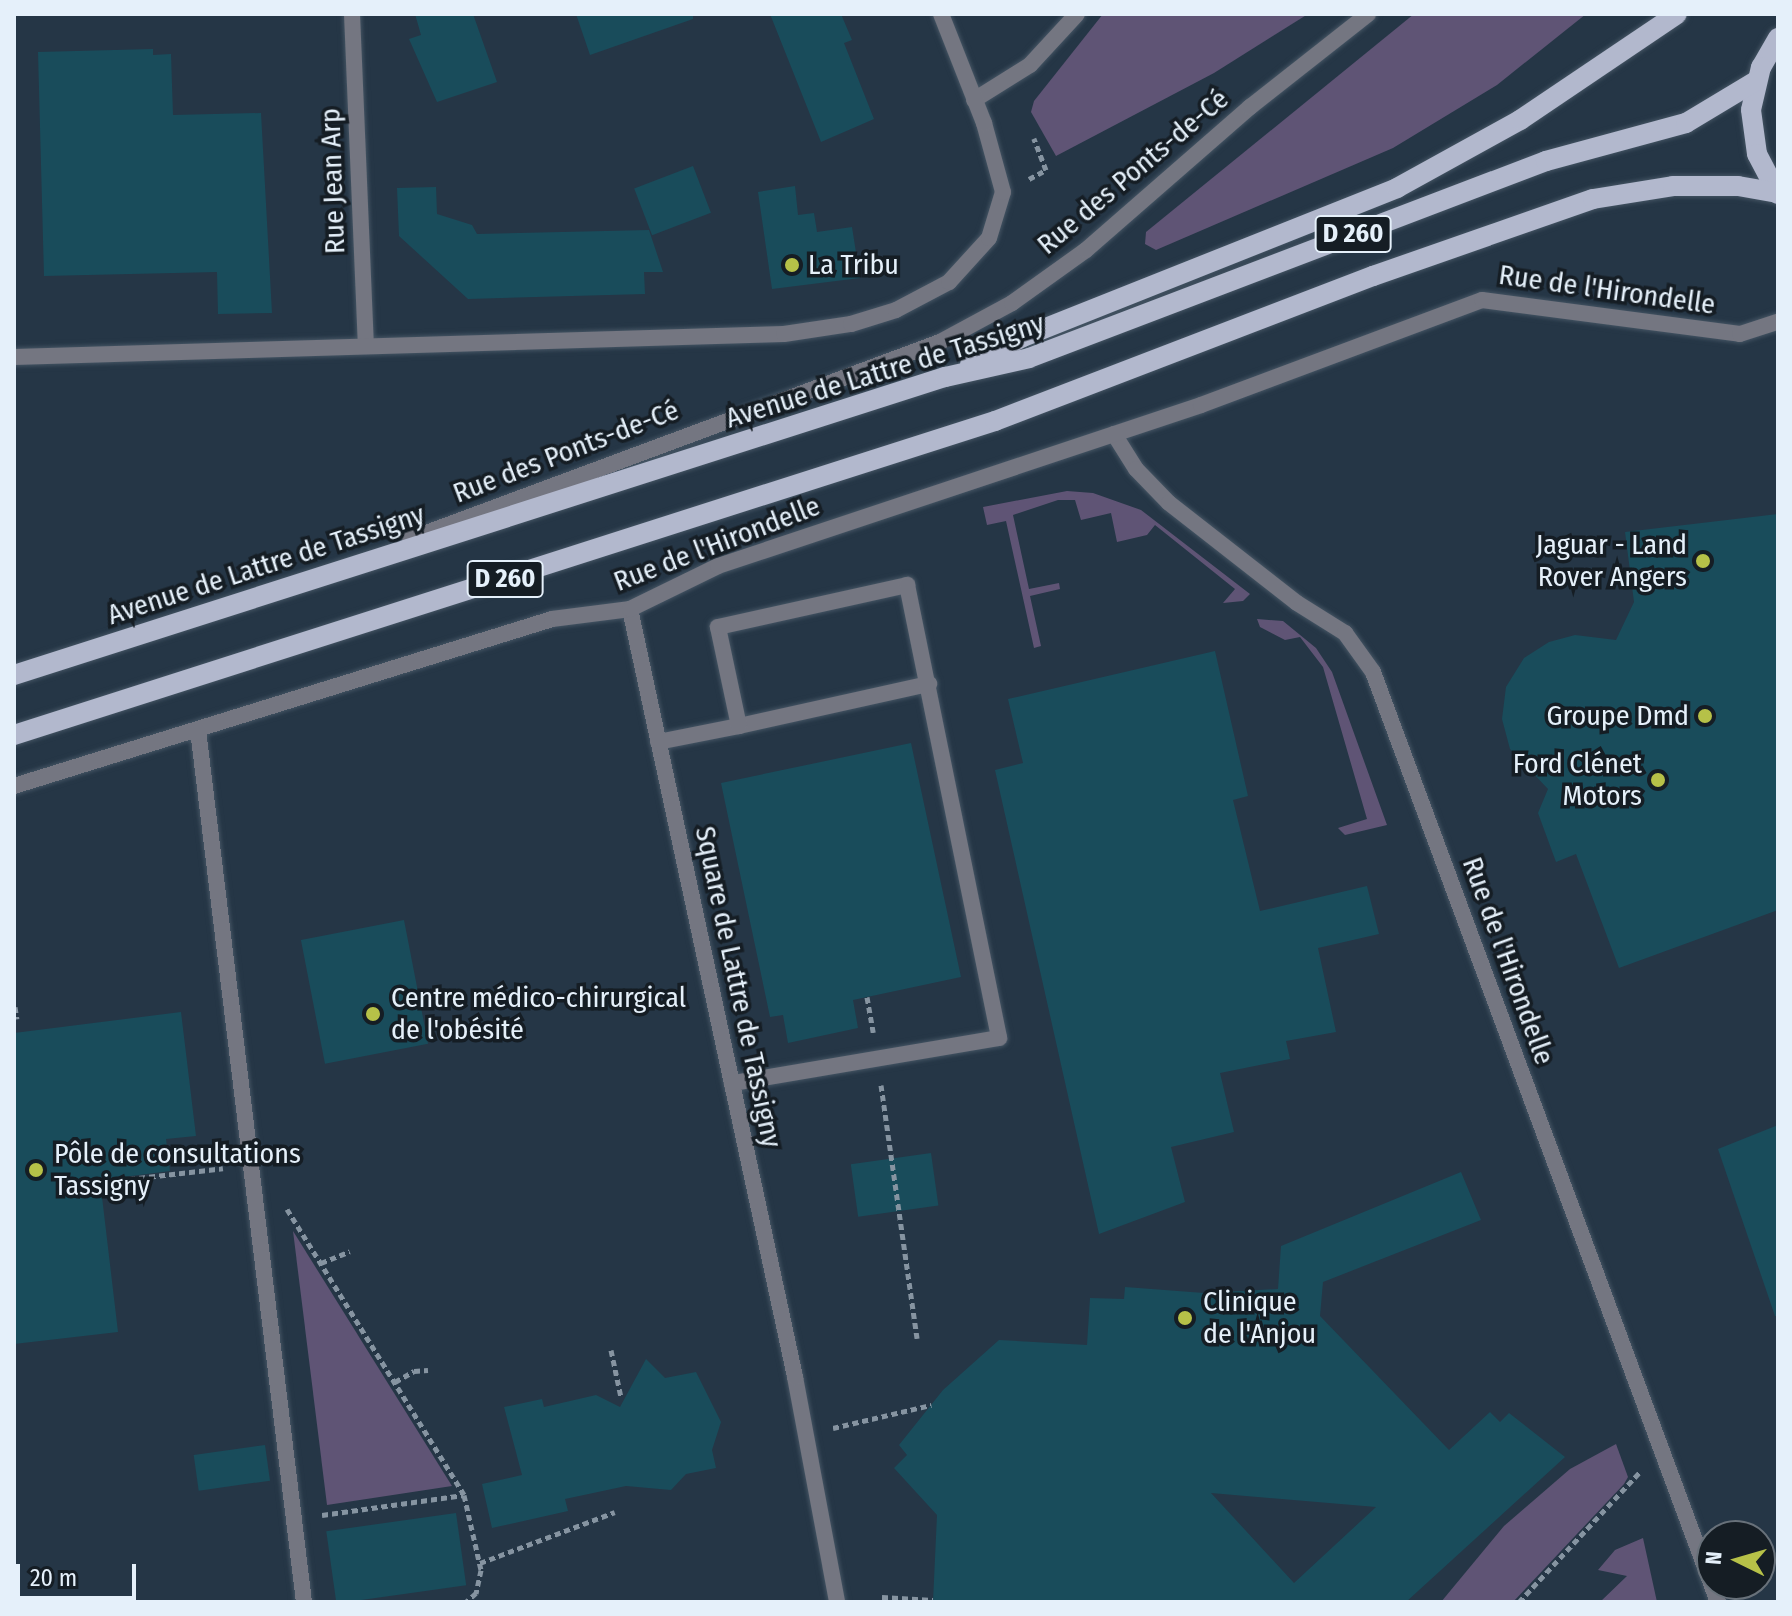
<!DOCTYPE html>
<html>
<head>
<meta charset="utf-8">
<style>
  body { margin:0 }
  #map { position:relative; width:1792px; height:1616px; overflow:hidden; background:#253646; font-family:"Fira Sans Condensed",sans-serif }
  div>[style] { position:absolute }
  .green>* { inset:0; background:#5f5475 }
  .building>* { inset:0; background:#194c5b; transform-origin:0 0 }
  .path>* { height:5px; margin-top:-2.5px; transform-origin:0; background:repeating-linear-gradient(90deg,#8694a1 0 6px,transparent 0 10px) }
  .roads { filter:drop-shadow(0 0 2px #445463) drop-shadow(0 0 2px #445463) }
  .lane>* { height:16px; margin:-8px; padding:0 8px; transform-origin:8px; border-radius:8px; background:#747681 }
  .street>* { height:16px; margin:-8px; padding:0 8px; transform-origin:8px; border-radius:8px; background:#747681 }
  .primary>* { height:20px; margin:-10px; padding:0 10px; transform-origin:10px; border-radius:10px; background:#b2b8cd }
  .dots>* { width:22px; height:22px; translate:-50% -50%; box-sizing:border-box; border:4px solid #151d24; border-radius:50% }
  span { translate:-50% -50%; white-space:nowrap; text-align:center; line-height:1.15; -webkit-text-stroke:7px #151d24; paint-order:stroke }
  .shield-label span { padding:2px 6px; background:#151d24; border:2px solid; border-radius:6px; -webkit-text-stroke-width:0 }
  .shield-label { font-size:26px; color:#e5f0fa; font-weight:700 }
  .street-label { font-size:28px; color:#e5f0fa }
  .poi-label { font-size:28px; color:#e5f0fa }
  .left { translate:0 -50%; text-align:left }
  .right { translate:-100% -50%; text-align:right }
  .frame { position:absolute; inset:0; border:16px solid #e5f0fa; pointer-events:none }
  .north { position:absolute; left:1696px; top:1520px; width:80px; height:80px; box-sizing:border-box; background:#151d24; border:2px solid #68717a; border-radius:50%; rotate:275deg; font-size:22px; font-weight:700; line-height:32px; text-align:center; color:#e5f0fa }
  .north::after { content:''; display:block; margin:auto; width:28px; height:36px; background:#b6c148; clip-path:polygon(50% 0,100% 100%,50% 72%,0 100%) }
  .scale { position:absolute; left:16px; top:1564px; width:120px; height:36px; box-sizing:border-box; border:4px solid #e5f0fa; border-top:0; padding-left:10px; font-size:24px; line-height:28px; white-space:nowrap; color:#e5f0fa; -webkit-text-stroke:6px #151d24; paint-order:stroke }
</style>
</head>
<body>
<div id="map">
  <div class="green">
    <i style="clip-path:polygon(1103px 14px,1308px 14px,1214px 73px,1056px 156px,1031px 112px,1034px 101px)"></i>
    <i style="clip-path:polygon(1414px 14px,1586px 14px,1497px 85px,1393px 148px,1156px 250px,1145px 244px,1146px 232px)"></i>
    <i style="clip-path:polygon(1067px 491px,1093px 493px,1141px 510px,1250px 594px,1243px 601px,1223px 603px,1235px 589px,1155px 525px,1147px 535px,1117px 542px,1111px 513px,1081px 520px,1075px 500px,1058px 500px,1013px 515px,1029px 589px,1059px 583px,1060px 589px,1030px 596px,1041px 646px,1034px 648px,1006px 521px,987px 525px,983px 507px)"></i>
    <i style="clip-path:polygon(1257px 619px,1283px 621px,1316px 648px,1332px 672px,1387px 825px,1345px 835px,1338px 828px,1367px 819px,1323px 667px,1300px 637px,1285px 640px,1260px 627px)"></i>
    <i style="clip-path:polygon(293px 1231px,452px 1486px,327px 1505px)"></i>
    <i style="clip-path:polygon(1616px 1444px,1628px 1477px,1624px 1484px,1513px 1602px,1441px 1602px,1504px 1526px,1570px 1469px)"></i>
    <i style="clip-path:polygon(1643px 1538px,1657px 1602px,1600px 1602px,1627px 1576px,1598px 1570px,1615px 1550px)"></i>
  </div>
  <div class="building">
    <i style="clip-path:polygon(415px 14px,473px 14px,497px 82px,437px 102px,409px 39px,421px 35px)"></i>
    <i style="clip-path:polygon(576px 14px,693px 14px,693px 19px,590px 55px)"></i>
    <i style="clip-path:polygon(770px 14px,841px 14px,852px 40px,844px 43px,874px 119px,821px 142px)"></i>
    <i style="clip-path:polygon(153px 49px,153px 55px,171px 54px,173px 115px,261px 113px,272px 313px,218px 314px,217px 272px,44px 276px,38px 52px)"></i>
    <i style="left:693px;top:166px;width:50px;height:63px;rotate:69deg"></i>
    <i style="clip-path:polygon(795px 186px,798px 215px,814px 213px,817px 232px,852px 227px,860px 278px,772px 289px,758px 192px)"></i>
    <i style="clip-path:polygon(436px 187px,437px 214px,472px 225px,477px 234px,649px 230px,663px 272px,644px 272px,645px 294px,468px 299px,399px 236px,397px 188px)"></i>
    <i style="clip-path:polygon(1778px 514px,1778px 910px,1619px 968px,1576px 854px,1556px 862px,1538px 813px,1548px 789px,1510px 749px,1502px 719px,1506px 687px,1524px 658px,1549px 642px,1575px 635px,1616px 640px,1634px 602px,1625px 532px)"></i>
    <i style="clip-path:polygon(1215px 651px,1248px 796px,1233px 800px,1260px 911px,1367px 886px,1379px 934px,1318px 948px,1336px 1032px,1286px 1041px,1290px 1059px,1220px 1073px,1234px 1132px,1171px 1147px,1185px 1202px,1099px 1234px,995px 770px,1023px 763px,1008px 699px)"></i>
    <i style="clip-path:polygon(911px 743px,961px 977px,853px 1000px,858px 1028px,788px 1043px,783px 1015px,770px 1017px,721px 783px)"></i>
    <i style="left:404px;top:920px;width:126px;height:105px;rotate:79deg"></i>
    <i style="clip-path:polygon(181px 1012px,196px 1136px,166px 1139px,170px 1171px,100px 1180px,118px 1332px,14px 1344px,14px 1033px)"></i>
    <i style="clip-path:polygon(1778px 1125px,1778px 1316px,1775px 1316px,1718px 1149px)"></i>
    <i style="left:931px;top:1153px;width:53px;height:81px;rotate:82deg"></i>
    <i style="clip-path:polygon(evenodd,1461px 1172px,1481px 1220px,1323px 1282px,1320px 1316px,1449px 1450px,1490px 1412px,1500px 1422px,1509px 1413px,1565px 1457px,1406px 1602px,933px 1602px,937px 1515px,894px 1468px,907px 1455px,899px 1445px,943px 1390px,999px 1340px,1087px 1345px,1090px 1298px,1124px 1299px,1125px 1287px,1204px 1293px,1278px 1289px,1281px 1246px,1461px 1172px,1211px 1493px,1376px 1507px,1294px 1583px,1211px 1493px)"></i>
    <i style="clip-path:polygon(646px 1359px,665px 1378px,696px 1372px,721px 1422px,712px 1450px,716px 1468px,686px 1474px,671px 1490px,626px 1486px,565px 1499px,568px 1511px,492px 1528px,482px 1484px,522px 1475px,504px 1407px,542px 1399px,544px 1407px,596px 1395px,620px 1407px)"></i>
    <i style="left:265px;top:1445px;width:36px;height:72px;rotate:82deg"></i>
    <i style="left:456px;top:1513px;width:73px;height:131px;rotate:82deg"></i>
  </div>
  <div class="path">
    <i style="left:1029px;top:179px;width:19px;rotate:-28deg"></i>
    <i style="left:1046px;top:170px;width:34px;rotate:-111deg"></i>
    <i style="left:867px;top:997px;width:36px;rotate:80deg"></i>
    <i style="left:15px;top:1007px;width:12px;rotate:81deg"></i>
    <i style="left:881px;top:1085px;width:256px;rotate:81.9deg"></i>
    <i style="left:60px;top:1187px;width:164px;rotate:-6.6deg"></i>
    <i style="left:287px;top:1209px;width:336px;rotate:58.2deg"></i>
    <i style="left:464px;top:1495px;width:77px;rotate:77.2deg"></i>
    <i style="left:481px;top:1570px;width:24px;rotate:102deg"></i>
    <i style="left:476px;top:1593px;width:13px;rotate:138deg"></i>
    <i style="left:321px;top:1263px;width:31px;rotate:-22deg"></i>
    <i style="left:611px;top:1350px;width:48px;rotate:78deg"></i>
    <i style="left:395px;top:1382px;width:22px;rotate:-30deg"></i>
    <i style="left:414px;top:1371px;width:14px;rotate:-4deg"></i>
    <i style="left:833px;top:1428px;width:101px;rotate:-13.2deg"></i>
    <i style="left:322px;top:1515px;width:143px;rotate:-8deg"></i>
    <i style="left:480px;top:1563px;width:144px;rotate:-20.7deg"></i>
    <i style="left:882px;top:1597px;width:51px;rotate:3.4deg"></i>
    <i style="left:1519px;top:1602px;width:178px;rotate:-47.1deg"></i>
  </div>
  <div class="roads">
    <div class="lane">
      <i style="left:974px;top:100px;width:66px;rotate:-32deg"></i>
      <i style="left:1030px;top:65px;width:69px;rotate:-47.3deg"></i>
      <i style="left:410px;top:539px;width:565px;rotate:-20.39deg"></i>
      <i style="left:940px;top:342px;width:82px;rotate:-28.4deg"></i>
      <i style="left:1012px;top:303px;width:91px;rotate:-35.6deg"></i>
      <i style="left:1086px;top:250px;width:218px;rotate:-41.1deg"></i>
      <i style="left:1250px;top:107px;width:150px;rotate:-38.2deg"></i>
      <i style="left:739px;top:726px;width:195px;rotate:-12.5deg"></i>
      <i style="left:198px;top:730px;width:878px;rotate:83.07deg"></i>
      <i style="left:658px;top:742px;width:83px;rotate:-11.2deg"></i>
      <i style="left:739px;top:726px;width:101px;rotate:-102deg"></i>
      <i style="left:718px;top:627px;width:194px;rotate:-12.5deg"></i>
      <i style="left:907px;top:585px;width:462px;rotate:78.5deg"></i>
      <i style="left:999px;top:1038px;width:271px;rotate:170.4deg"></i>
      <i style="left:795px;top:1377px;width:229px;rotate:79.4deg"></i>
    </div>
    <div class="street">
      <i style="left:352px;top:14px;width:332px;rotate:87.6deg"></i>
      <i style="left:14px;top:357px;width:770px;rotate:-1.71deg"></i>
      <i style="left:784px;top:334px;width:68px;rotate:-8.5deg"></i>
      <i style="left:851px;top:324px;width:47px;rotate:-17.3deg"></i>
      <i style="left:896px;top:310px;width:60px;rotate:-27.8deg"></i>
      <i style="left:949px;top:282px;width:59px;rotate:-47.7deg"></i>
      <i style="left:989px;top:238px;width:48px;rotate:-73.1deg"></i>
      <i style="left:1003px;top:192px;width:72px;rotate:-105.4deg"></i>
      <i style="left:984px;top:123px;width:117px;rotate:-111.5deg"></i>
      <i style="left:1114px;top:434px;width:41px;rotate:57.8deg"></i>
      <i style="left:1136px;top:469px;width:47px;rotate:45.9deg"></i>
      <i style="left:1169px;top:503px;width:162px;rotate:38deg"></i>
      <i style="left:1297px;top:603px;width:57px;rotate:32deg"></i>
      <i style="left:1345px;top:633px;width:48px;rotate:54.3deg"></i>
      <i style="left:1373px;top:672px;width:992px;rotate:69.65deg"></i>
      <i style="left:630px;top:609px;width:786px;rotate:77.87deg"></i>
      <i style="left:14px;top:786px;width:563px;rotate:-17.24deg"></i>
      <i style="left:552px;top:619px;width:79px;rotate:-7.3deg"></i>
      <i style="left:630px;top:609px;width:98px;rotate:-26deg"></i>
      <i style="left:718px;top:566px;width:509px;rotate:-18.43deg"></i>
      <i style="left:1201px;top:405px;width:300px;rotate:-20.5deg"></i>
      <i style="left:1482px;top:300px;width:260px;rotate:7.5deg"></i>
      <i style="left:1740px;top:334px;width:40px;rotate:-18deg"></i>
    </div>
    <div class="primary">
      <i style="left:1778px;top:38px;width:34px;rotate:120deg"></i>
      <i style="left:1761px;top:67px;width:44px;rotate:103.1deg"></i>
      <i style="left:1751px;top:110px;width:44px;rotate:82.2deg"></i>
      <i style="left:1757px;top:154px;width:45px;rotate:62.3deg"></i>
      <i style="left:970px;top:364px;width:59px;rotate:-27deg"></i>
      <i style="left:1023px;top:337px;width:403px;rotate:-21.7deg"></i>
      <i style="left:1397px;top:188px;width:141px;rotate:-28.9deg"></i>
      <i style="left:1520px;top:120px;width:189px;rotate:-34deg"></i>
      <i style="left:14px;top:675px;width:978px;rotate:-17.75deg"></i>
      <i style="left:945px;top:377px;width:86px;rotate:-12.7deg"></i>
      <i style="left:1029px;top:358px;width:553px;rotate:-20.86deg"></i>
      <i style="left:1546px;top:161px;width:145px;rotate:-15.2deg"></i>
      <i style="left:1686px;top:123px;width:82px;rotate:-31deg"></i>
      <i style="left:14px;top:735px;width:1030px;rotate:-17.75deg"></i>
      <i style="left:995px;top:421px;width:405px;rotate:-21deg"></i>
      <i style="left:1373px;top:276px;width:233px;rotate:-19.3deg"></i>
      <i style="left:1593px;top:199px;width:81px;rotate:-9.2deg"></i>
      <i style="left:1673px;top:186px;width:65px"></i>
      <i style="left:1738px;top:186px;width:40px;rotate:10deg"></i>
    </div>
  </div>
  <div class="dots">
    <i style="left:792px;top:265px;background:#b6c148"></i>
    <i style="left:1703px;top:561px;background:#b6c148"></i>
    <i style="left:1705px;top:716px;background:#b6c148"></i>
    <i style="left:1658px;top:780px;background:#b6c148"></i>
    <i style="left:373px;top:1014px;background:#b6c148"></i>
    <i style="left:36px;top:1170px;background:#b6c148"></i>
    <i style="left:1185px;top:1318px;background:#b6c148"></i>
  </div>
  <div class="shield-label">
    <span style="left:1353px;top:234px">D 260</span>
    <span style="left:505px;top:579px">D 260</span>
  </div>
  <div class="street-label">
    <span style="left:1133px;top:172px;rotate:-40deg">Rue des Ponts-de-Cé</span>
    <span style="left:333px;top:181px;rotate:-92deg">Rue Jean Arp</span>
    <span style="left:1607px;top:290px;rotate:8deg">Rue de l'Hirondelle</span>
    <span style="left:885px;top:371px;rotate:-17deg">Avenue de Lattre de Tassigny</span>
    <span style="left:566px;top:452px;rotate:-21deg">Rue des Ponts-de-Cé</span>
    <span style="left:717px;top:544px;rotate:-21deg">Rue de l'Hirondelle</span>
    <span style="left:266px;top:565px;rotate:-18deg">Avenue de Lattre de Tassigny</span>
    <span style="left:1508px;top:961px;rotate:70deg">Rue de l'Hirondelle</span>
    <span style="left:738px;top:987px;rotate:78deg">Square de Lattre de Tassigny</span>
  </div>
  <div class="poi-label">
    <span class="left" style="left:808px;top:265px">La Tribu</span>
    <span class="right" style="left:1687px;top:561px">Jaguar - Land<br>Rover Angers</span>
    <span class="right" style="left:1689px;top:716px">Groupe Dmd</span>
    <span class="right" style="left:1642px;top:780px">Ford Clénet<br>Motors</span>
    <span class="left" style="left:391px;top:1014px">Centre médico-chirurgical<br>de l'obésité</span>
    <span class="left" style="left:54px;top:1170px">Pôle de consultations<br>Tassigny</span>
    <span class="left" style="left:1203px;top:1318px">Clinique<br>de l'Anjou</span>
  </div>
  <div class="frame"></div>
  <div class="north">N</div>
  <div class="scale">20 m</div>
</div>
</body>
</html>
